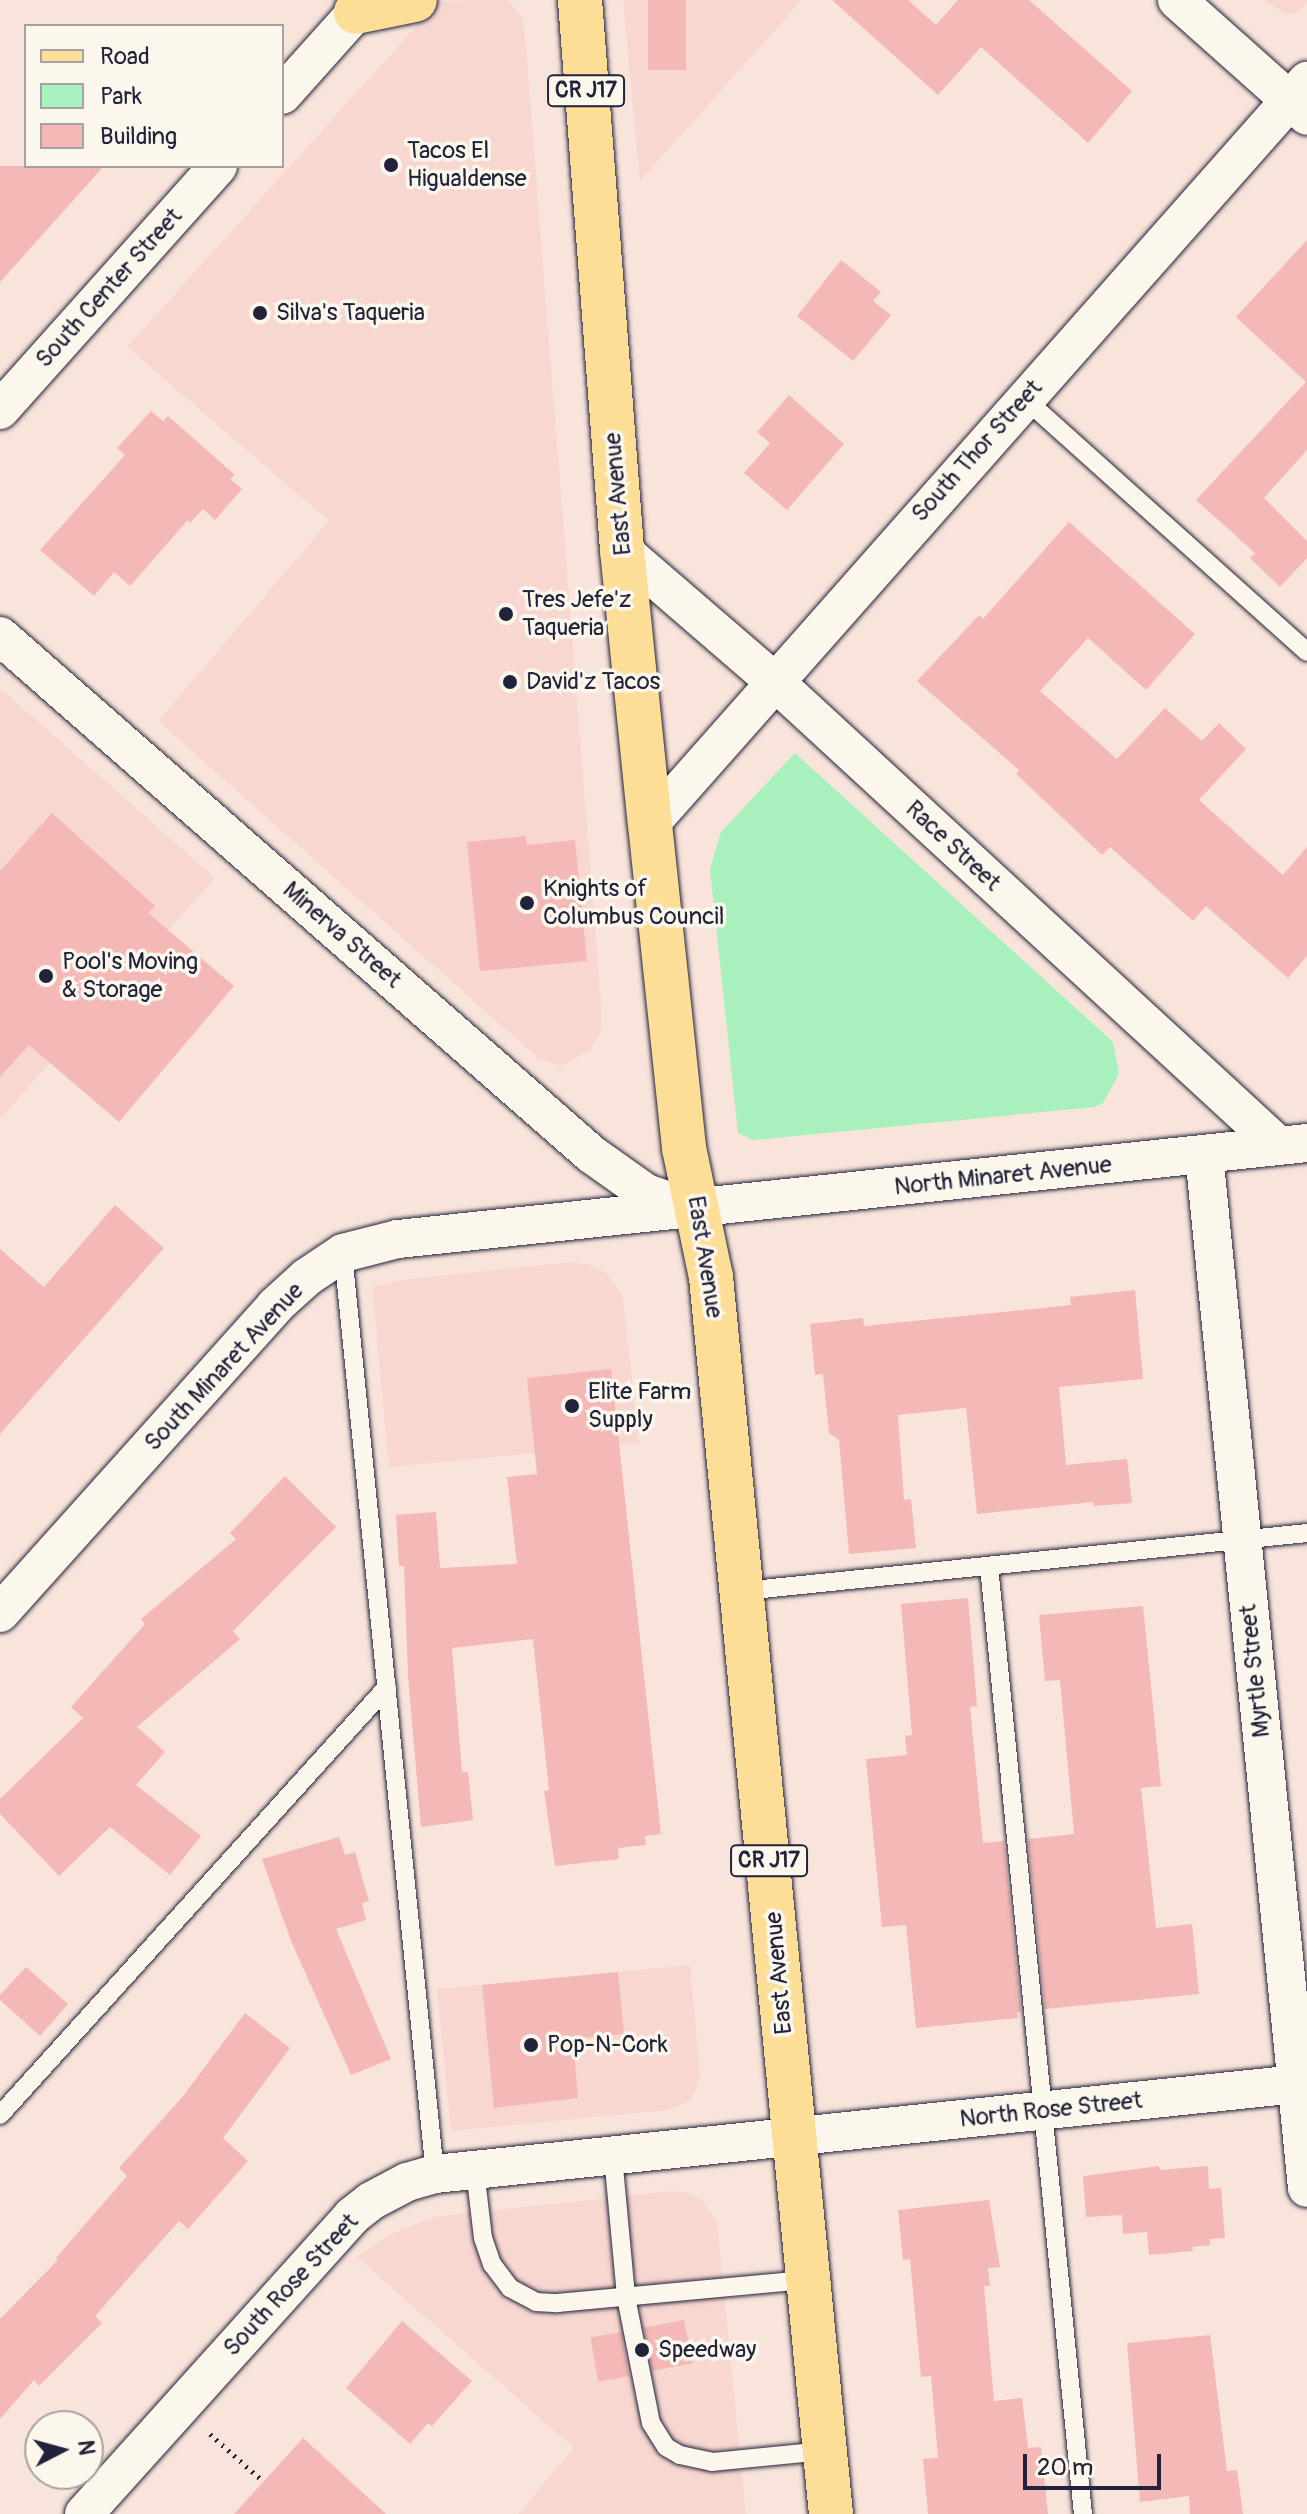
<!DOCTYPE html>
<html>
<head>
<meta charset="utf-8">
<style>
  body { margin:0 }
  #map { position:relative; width:1307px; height:2514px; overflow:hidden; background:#f9e4dc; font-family:Pangolin,sans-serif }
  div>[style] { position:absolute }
  .built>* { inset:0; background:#f8d7d1 }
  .green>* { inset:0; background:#a8f0bc }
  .building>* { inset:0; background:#f4b8b6; transform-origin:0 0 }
  .path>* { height:5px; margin-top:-2.5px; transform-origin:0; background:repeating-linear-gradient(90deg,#22223b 0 2px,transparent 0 8px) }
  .roads { filter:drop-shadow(0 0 2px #22223b) drop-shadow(0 0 2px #22223b) }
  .lane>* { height:18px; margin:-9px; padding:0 9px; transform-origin:9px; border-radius:9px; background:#fbf7ec }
  .street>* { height:38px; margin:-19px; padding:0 19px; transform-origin:19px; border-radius:19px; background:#fbf7ec }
  .primary>* { height:44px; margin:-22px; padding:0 22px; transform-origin:22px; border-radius:22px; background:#fdde96 }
  .dots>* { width:22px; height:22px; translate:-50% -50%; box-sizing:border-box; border:4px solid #fbf7ec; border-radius:50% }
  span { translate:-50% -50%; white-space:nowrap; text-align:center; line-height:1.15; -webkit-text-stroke:7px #fbf7ec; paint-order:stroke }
  .shield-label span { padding:2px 6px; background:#fbf7ec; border:2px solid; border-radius:6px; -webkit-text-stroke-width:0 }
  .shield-label { font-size:22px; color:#22223b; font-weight:700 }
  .poi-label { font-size:24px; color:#22223b }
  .left { translate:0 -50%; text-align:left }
  .street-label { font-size:24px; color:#22223b }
  .legend { position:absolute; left:24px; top:24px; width:260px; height:144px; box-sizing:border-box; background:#fbf7ec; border:2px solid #a4a2a5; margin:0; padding:10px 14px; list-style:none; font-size:24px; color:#22223b }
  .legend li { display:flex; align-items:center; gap:16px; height:40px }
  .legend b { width:40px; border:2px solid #a4a2a5 }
  .north { position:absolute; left:24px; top:2410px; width:80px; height:80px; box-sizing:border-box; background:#fbf7ec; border:2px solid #a4a2a5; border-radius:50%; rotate:84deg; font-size:22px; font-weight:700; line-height:32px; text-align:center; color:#22223b }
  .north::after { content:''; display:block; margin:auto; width:28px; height:36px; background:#22223b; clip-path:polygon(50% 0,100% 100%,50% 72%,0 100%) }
  .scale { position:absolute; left:1023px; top:2454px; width:138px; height:36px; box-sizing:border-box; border:4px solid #22223b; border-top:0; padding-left:10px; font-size:24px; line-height:28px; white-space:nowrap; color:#22223b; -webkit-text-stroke:6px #fbf7ec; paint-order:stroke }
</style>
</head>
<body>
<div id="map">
  <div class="built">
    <i style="clip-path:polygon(508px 0,522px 17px,525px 36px,602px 1017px,600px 1034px,590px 1050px,561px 1066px,538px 1058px,158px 721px,329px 521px,127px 347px,439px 1px)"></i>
    <i style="clip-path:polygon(623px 0,802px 0,640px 181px)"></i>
    <i style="clip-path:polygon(1264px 0,1307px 0,1307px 2px,1295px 14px,1285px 14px)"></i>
    <i style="clip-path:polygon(0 688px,215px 878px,0 1119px)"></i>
    <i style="clip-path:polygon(571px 1262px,592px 1265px,606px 1273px,623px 1297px,639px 1443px,389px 1467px,372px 1287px,401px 1280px)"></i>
    <i style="clip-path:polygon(690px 1965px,700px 2073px,697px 2088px,689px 2101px,667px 2110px,451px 2131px,437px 1989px)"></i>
    <i style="clip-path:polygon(672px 2191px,686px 2192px,702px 2200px,717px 2223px,746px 2514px,518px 2514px,574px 2448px,357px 2257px,387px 2236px,433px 2217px)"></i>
  </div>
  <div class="green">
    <i style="clip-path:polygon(795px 753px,1113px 1042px,1119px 1074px,1103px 1103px,1095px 1107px,753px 1140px,738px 1133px,710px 869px,721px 832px)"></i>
  </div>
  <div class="building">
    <i style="left:648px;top:0;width:38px;height:70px"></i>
    <i style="clip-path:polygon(832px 0,908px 0,936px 25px,958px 0,1029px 0,1132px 91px,1088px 143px,981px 47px,938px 95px)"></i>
    <i style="clip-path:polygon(0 166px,104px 166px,0 282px)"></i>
    <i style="clip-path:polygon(1307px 240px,1307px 450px,1264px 498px,1307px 541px,1307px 558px,1280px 587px,1250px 558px,1255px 553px,1196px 500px,1306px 382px,1236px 317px)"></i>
    <i style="clip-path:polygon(841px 260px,881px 292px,873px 301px,891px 315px,853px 361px,797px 316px)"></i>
    <i style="clip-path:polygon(789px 395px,844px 444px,787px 510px,744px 473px,770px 443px,757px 432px)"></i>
    <i style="clip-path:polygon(151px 411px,163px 421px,168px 416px,235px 475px,230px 479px,242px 489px,215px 520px,203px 509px,190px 523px,188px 520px,130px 586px,114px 572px,94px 596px,40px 550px,125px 455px,117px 448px)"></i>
    <i style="clip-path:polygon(1069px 522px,1195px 634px,1146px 690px,1088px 638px,1040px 691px,1117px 759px,1165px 708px,1202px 741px,1219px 723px,1246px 749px,1199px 800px,1283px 875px,1307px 847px,1307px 956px,1288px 978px,1206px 906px,1193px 921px,1110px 847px,1102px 855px,1016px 774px,1019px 770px,917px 681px,979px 615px,983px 619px)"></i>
    <i style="clip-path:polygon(52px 813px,155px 906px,148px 913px,234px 986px,119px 1122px,29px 1045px,0 1077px,0 871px)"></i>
    <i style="clip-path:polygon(526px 836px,527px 845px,575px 840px,587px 961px,480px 971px,467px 842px)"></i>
    <i style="clip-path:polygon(115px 1205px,164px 1248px,0 1434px,0 1249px,44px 1287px)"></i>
    <i style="clip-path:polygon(1135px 1290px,1143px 1379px,1059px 1387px,1066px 1465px,1127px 1459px,1132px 1503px,1094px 1506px,1093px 1502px,977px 1514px,966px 1408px,898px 1415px,904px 1500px,911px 1499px,916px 1548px,849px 1554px,839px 1440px,829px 1433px,823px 1374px,815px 1375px,810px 1324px,863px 1318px,864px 1326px,983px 1314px,1071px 1305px,1070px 1297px)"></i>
    <i style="clip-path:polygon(611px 1369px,661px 1834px,645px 1836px,646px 1845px,618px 1848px,619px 1859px,555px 1866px,544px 1791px,549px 1790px,533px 1639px,452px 1648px,462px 1772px,468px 1772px,473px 1820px,421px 1827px,408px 1676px,404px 1566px,399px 1566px,396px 1515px,436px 1512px,440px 1568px,517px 1564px,507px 1477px,537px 1474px,527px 1378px)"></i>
    <i style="clip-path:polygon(285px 1476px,336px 1527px,233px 1631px,240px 1639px,137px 1727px,165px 1752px,136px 1785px,201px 1836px,170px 1875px,110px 1827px,59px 1876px,0 1814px,0 1799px,83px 1718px,71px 1707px,145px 1624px,141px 1619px,236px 1539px,230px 1533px)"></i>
    <i style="clip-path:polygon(968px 1598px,977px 1706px,970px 1707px,983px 1843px,1004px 1841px,1021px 2012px,1017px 2012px,1018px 2018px,916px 2028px,906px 1925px,882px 1927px,866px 1759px,907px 1755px,905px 1736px,912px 1735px,901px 1604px)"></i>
    <i style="clip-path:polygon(1143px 1606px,1161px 1786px,1141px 1788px,1156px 1928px,1192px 1924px,1199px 1994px,1045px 2009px,1028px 1839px,1074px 1834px,1060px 1680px,1045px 1681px,1039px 1615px)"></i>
    <i style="clip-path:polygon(339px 1837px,345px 1855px,355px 1852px,369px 1901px,362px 1903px,366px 1920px,336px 1929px,391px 2059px,351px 2075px,291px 1941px,262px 1859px)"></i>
    <i style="clip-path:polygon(26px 1967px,68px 2004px,40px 2036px,0 2000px,0 1995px)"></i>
    <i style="clip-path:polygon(618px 1972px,624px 2034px,573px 2039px,578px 2098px,494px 2108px,482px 1985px)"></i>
    <i style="clip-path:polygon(245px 2013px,290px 2048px,223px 2138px,248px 2161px,188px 2229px,179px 2221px,95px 2316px,102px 2323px,39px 2386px,34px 2380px,0 2419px,0 2319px,58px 2260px,56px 2258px,127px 2176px,119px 2168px,184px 2095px)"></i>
    <i style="clip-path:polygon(1159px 2166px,1160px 2170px,1208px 2166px,1209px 2189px,1221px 2188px,1225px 2238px,1210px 2239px,1210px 2245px,1192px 2247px,1193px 2251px,1149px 2255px,1147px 2232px,1123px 2234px,1122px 2215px,1086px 2217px,1083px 2176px)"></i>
    <i style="clip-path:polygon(989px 2200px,1000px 2267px,988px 2268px,990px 2286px,984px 2286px,994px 2401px,1022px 2398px,1028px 2448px,1041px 2447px,1048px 2514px,928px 2514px,923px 2459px,938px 2458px,931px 2376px,921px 2377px,910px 2259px,903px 2260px,898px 2210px)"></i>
    <i style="left:684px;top:2320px;width:44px;height:41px;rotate:79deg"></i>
    <i style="clip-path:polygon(402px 2321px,472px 2381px,432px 2426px,428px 2423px,410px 2444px,346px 2388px)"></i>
    <i style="left:621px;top:2332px;width:45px;height:31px;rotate:80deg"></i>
    <i style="clip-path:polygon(1210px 2335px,1227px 2471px,1237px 2470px,1243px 2514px,1190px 2514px,1189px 2496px,1140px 2502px,1127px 2343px)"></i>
    <i style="clip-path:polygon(303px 2438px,386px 2514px,234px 2514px)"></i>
  </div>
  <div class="path">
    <i style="left:210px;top:2434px;width:71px;rotate:41.6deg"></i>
  </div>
  <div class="roads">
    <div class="lane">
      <i style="left:1024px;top:398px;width:380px;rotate:41.9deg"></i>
      <i style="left:343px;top:1253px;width:926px;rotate:84.3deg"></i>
      <i style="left:989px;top:1566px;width:953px;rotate:84.34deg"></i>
      <i style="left:743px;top:1591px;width:567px;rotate:-5.87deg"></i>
      <i style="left:0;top:2115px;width:577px;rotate:-47.88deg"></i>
      <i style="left:613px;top:2156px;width:142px;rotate:84.7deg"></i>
      <i style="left:626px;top:2297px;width:128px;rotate:78.8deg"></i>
      <i style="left:651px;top:2423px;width:28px;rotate:58deg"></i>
      <i style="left:666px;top:2447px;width:16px;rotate:30deg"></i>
      <i style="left:680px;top:2455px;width:33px;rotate:12deg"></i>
      <i style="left:712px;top:2462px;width:114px;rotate:-5.6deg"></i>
      <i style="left:475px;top:2170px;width:68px;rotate:83.3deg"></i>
      <i style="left:483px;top:2238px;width:28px;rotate:71deg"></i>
      <i style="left:492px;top:2264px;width:30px;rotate:53deg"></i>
      <i style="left:510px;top:2288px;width:30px;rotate:28deg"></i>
      <i style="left:536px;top:2302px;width:22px;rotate:3deg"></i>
      <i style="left:558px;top:2303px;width:250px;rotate:-5.3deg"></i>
    </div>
    <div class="street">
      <i style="left:1177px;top:0;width:174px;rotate:41.7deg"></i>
      <i style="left:282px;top:95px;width:127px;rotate:-48.2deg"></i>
      <i style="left:0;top:410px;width:327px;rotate:-48.2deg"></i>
      <i style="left:622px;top:550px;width:201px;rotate:40.8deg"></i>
      <i style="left:774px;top:681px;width:686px;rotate:42.64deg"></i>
      <i style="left:0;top:636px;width:786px;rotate:41.23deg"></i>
      <i style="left:591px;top:1154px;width:67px;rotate:35.3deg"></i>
      <i style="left:646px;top:1193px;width:43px;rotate:18.9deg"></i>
      <i style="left:650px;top:824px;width:992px;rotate:-48.52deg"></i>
      <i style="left:1204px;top:1154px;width:1039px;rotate:84.31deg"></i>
      <i style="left:0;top:1613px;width:412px;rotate:-48.1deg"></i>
      <i style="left:275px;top:1306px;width:43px;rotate:-42.2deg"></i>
      <i style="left:307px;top:1277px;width:43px;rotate:-33.7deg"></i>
      <i style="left:343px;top:1253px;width:57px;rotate:-14.3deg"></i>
      <i style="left:398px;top:1239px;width:914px;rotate:-6.03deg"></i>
      <i style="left:84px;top:2514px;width:401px;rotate:-48deg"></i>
      <i style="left:352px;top:2216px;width:24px;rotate:-38deg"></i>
      <i style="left:371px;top:2201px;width:41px;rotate:-27.8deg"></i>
      <i style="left:407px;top:2182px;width:29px;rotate:-16deg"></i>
      <i style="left:435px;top:2174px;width:877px;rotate:-5.96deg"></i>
    </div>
    <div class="primary">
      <i style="left:580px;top:0;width:552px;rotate:85.63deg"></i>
      <i style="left:622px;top:550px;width:275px;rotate:84.2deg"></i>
      <i style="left:650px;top:824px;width:326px;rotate:84deg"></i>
      <i style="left:684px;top:1148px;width:132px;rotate:78.2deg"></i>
      <i style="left:711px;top:1277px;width:1243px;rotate:84.46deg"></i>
      <i style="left:356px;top:12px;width:60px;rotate:-11.5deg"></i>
    </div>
  </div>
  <div class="dots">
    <i style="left:391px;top:165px;background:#22223b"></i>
    <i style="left:260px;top:313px;background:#22223b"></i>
    <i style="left:506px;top:614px;background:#22223b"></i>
    <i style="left:510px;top:682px;background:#22223b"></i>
    <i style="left:527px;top:903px;background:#22223b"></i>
    <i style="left:46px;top:976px;background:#22223b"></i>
    <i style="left:572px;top:1406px;background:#22223b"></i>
    <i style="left:531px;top:2045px;background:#22223b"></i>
    <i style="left:642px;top:2350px;background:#22223b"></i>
  </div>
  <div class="shield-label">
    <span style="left:586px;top:91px">CR J17</span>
    <span style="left:769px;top:1861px">CR J17</span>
  </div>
  <div class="poi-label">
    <span class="left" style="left:407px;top:165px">Tacos El<br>Higualdense</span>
    <span class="left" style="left:276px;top:313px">Silva's Taqueria</span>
    <span class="left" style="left:522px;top:614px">Tres Jefe'z<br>Taqueria</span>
    <span class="left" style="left:526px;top:682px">David'z Tacos</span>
    <span class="left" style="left:543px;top:903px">Knights of<br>Columbus Council</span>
    <span class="left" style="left:62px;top:976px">Pool's Moving<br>&amp; Storage</span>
    <span class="left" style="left:588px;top:1406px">Elite Farm<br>Supply</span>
    <span class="left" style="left:547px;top:2045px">Pop-N-Cork</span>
    <span class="left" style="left:658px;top:2350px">Speedway</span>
  </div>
  <div class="street-label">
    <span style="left:109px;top:288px;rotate:-48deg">South Center Street</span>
    <span style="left:977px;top:451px;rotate:-48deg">South Thor Street</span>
    <span style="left:618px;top:494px;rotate:-95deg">East Avenue</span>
    <span style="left:953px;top:846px;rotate:43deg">Race Street</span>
    <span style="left:342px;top:935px;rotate:41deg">Minerva Street</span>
    <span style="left:1003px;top:1176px;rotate:-6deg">North Minaret Avenue</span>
    <span style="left:705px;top:1257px;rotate:81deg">East Avenue</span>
    <span style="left:224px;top:1367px;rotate:-47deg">South Minaret Avenue</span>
    <span style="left:1255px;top:1671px;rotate:-96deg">Myrtle Street</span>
    <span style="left:779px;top:1973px;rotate:-95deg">East Avenue</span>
    <span style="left:1051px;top:2110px;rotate:-6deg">North Rose Street</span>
    <span style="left:291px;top:2285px;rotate:-47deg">South Rose Street</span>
  </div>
  <ul class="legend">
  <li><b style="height:10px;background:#fdde96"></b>Road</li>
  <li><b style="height:22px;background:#a8f0bc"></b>Park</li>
  <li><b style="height:22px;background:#f4b8b6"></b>Building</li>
  </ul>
  <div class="north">N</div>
  <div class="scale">20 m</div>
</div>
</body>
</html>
